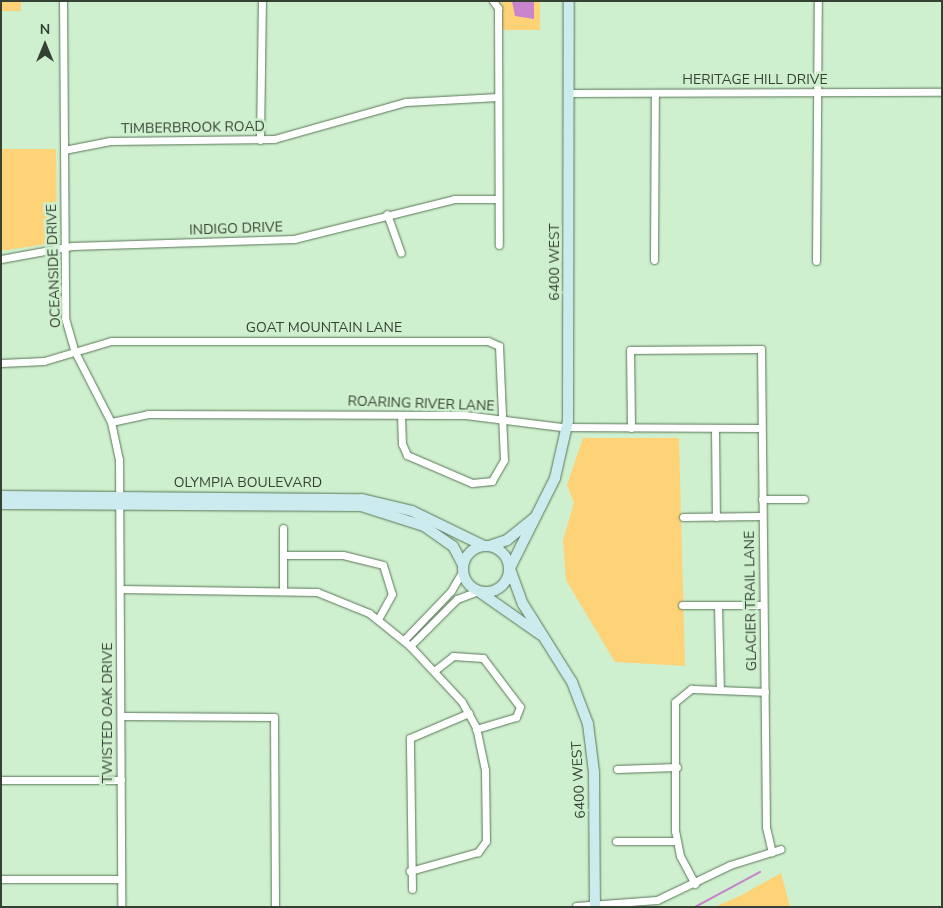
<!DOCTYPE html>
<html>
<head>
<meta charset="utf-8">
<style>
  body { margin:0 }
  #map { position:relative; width:943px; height:908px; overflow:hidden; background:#cff0ce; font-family:"Nunito Sans",sans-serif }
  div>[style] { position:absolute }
  .green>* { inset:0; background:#fed277; transform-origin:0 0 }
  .water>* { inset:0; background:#c984ce }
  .stream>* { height:2px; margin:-1px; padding:0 1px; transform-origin:1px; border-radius:1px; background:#c984ce }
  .roads { filter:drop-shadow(0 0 1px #597658) drop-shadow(0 0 1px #597658) }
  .street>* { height:7px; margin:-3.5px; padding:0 3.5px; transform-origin:3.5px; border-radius:3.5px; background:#fff }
  .secondary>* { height:10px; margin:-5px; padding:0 5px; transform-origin:5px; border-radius:5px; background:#cbebee }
  .secondary>.ring { margin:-5px; padding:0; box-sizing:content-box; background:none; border:10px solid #cbebee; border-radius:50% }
  span { translate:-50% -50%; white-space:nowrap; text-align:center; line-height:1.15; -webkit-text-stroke:5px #cff0ce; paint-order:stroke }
  .street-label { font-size:14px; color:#344133 }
  .frame { position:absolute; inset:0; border:2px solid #344133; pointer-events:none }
  .north { position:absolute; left:20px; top:20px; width:50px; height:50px; -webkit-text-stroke:4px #cff0ce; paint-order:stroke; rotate:0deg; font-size:14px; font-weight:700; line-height:20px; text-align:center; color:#344133 }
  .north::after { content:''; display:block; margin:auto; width:18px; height:22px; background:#344133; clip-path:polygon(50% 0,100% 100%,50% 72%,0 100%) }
</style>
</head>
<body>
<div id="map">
  <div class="green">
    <i style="left:1px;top:1px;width:20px;height:10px"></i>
    <i style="left:502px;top:1px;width:38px;height:29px"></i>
    <i style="clip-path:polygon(1px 149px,56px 149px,57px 236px,53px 243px,1px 251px)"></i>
    <i style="clip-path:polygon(583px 438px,679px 438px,685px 666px,615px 662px,566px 580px,563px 540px,574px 503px,567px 485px)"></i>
    <i style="clip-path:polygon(781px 873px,790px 907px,714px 907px,740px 896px)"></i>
  </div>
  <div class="water">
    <i style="clip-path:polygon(512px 1px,534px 1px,534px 19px,515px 16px)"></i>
  </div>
  <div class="stream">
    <i style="left:695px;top:907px;width:74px;rotate:-28.3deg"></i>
  </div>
  <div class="roads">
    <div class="street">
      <i style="left:63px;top:1px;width:317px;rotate:89.6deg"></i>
      <i style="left:65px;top:318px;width:33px;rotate:74deg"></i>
      <i style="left:74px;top:350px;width:81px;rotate:62.8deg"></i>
      <i style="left:111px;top:422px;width:38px;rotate:78deg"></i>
      <i style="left:119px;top:459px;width:448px;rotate:89.7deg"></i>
      <i style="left:493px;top:1px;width:9px;rotate:54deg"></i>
      <i style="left:498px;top:8px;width:237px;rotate:89.8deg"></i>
      <i style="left:569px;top:93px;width:373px;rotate:-0.2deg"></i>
      <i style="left:260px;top:140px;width:139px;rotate:-89.2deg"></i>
      <i style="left:64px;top:150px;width:47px;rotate:-11.1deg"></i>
      <i style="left:110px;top:141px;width:164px;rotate:-0.7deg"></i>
      <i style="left:274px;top:139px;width:137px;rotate:-15.7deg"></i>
      <i style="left:406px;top:102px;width:92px;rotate:-3.1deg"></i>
      <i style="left:387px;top:214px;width:41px;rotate:70.3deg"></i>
      <i style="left:1px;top:259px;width:72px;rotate:-10.4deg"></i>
      <i style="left:72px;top:246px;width:222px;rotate:-1.8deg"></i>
      <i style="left:294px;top:239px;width:165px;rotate:-14deg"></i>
      <i style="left:454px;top:199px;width:44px"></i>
      <i style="left:654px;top:260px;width:167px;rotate:-89.7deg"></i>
      <i style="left:816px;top:261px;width:260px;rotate:-89.6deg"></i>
      <i style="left:1px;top:363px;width:43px;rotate:-2.7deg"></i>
      <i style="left:44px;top:361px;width:70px;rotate:-16.6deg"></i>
      <i style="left:111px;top:341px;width:377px"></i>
      <i style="left:488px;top:341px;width:12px;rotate:24deg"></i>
      <i style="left:499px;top:346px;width:114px;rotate:87.5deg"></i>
      <i style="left:504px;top:460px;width:24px;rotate:120deg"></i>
      <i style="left:492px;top:481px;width:20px;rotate:174deg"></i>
      <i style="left:472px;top:483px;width:71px;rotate:-156.7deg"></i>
      <i style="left:407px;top:455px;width:12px;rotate:-114deg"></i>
      <i style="left:402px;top:444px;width:29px;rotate:-92deg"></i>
      <i style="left:111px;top:422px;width:38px;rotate:-12deg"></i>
      <i style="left:148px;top:414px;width:317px;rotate:0.2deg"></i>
      <i style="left:465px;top:415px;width:97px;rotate:7.1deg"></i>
      <i style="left:561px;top:427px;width:200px;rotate:0.3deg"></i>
      <i style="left:631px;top:428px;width:78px;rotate:-90.7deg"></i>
      <i style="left:630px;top:350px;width:131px;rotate:-0.4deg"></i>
      <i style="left:761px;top:349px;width:478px;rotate:89.4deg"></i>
      <i style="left:766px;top:827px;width:26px;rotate:77deg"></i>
      <i style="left:715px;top:428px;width:89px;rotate:89.4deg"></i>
      <i style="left:762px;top:499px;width:42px"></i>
      <i style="left:683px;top:517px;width:79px;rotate:-0.7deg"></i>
      <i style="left:283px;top:528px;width:60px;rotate:90deg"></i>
      <i style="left:283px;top:555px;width:60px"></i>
      <i style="left:343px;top:555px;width:41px;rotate:14deg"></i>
      <i style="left:383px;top:565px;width:30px;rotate:73deg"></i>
      <i style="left:392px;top:594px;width:29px;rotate:119deg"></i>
      <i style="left:120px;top:589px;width:197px;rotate:0.9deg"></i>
      <i style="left:317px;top:592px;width:56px;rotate:22deg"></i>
      <i style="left:369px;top:613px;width:53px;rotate:38.8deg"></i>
      <i style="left:410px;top:646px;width:76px;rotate:47.1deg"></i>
      <i style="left:462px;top:702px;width:29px;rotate:61deg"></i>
      <i style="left:476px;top:727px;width:44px;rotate:78.2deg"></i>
      <i style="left:485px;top:770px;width:71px;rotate:89.2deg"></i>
      <i style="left:486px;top:841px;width:14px;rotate:126deg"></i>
      <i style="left:478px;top:852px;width:71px;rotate:164.4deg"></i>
      <i style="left:682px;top:605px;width:81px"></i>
      <i style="left:718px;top:605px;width:85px;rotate:88.7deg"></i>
      <i style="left:404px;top:640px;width:68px;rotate:-46.2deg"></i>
      <i style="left:451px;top:591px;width:24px;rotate:-60deg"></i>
      <i style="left:410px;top:646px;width:66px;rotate:-45deg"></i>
      <i style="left:457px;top:599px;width:22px;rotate:-21deg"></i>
      <i style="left:434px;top:671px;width:24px;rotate:-38deg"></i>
      <i style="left:453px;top:656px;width:30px;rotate:4deg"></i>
      <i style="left:483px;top:658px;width:61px;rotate:52.9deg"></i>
      <i style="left:520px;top:707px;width:11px;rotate:112deg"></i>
      <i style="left:516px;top:717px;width:42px;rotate:163.3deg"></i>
      <i style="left:121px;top:716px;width:153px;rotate:0.4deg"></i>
      <i style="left:274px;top:717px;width:190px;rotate:89.7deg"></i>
      <i style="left:617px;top:769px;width:60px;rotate:-1.9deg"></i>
      <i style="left:1px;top:780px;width:120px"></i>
      <i style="left:616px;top:841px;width:60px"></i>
      <i style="left:1px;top:879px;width:120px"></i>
      <i style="left:695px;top:884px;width:32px;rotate:-118deg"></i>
      <i style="left:680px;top:856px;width:25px;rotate:-101deg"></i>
      <i style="left:675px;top:831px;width:129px;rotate:-90deg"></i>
      <i style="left:675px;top:702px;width:21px;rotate:-39deg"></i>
      <i style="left:691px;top:689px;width:74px;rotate:2.3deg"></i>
      <i style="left:412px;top:889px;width:151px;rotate:-90.8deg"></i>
      <i style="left:410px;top:738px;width:64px;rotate:-23deg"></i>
      <i style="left:576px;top:906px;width:81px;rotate:-4.2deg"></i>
      <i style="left:657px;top:900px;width:81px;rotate:-25.6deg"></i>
      <i style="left:730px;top:865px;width:53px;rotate:-17.4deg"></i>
    </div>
    <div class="secondary">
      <i style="left:1px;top:496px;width:361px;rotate:0.5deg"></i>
      <i style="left:362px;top:499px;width:51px;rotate:13.5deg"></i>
      <i style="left:412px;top:511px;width:80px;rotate:25.9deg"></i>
      <i style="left:1px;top:504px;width:360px;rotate:0.3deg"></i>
      <i style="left:361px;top:506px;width:66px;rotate:17.6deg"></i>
      <i style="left:424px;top:526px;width:35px;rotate:35deg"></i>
      <i style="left:453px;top:546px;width:21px;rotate:62deg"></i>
      <i class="ring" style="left:463px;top:546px;width:36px;height:36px"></i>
      <i style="left:489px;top:546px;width:19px;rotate:-18deg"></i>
      <i style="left:507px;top:540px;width:36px;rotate:-39deg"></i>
      <i style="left:510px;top:568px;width:101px;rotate:-63.4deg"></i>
      <i style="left:555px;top:478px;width:58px;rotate:-77.2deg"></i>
      <i style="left:568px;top:421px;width:420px;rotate:-89.9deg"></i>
      <i style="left:510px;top:569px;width:37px;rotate:70deg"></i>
      <i style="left:523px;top:604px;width:92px;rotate:57.9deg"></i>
      <i style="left:572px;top:682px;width:45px;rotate:69.1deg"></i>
      <i style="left:588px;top:724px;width:48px;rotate:82.9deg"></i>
      <i style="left:594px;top:772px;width:135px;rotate:89.6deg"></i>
      <i style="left:481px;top:593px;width:73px;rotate:35deg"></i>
    </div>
  </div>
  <div class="street-label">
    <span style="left:755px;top:80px">HERITAGE HILL DRIVE</span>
    <span style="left:193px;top:128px;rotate:-1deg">TIMBERBROOK ROAD</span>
    <span style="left:236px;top:229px;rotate:-2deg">INDIGO DRIVE</span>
    <span style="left:555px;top:262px;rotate:-90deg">6400 WEST</span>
    <span style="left:54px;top:266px;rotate:-92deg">OCEANSIDE DRIVE</span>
    <span style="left:324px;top:328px">GOAT MOUNTAIN LANE</span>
    <span style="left:421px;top:404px;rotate:2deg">ROARING RIVER LANE</span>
    <span style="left:248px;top:483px">OLYMPIA BOULEVARD</span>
    <span style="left:751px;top:601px;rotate:-91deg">GLACIER TRAIL LANE</span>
    <span style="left:108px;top:713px;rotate:-90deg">TWISTED OAK DRIVE</span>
    <span style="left:579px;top:780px;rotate:-93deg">6400 WEST</span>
  </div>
  <div class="frame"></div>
  <div class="north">N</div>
</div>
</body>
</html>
